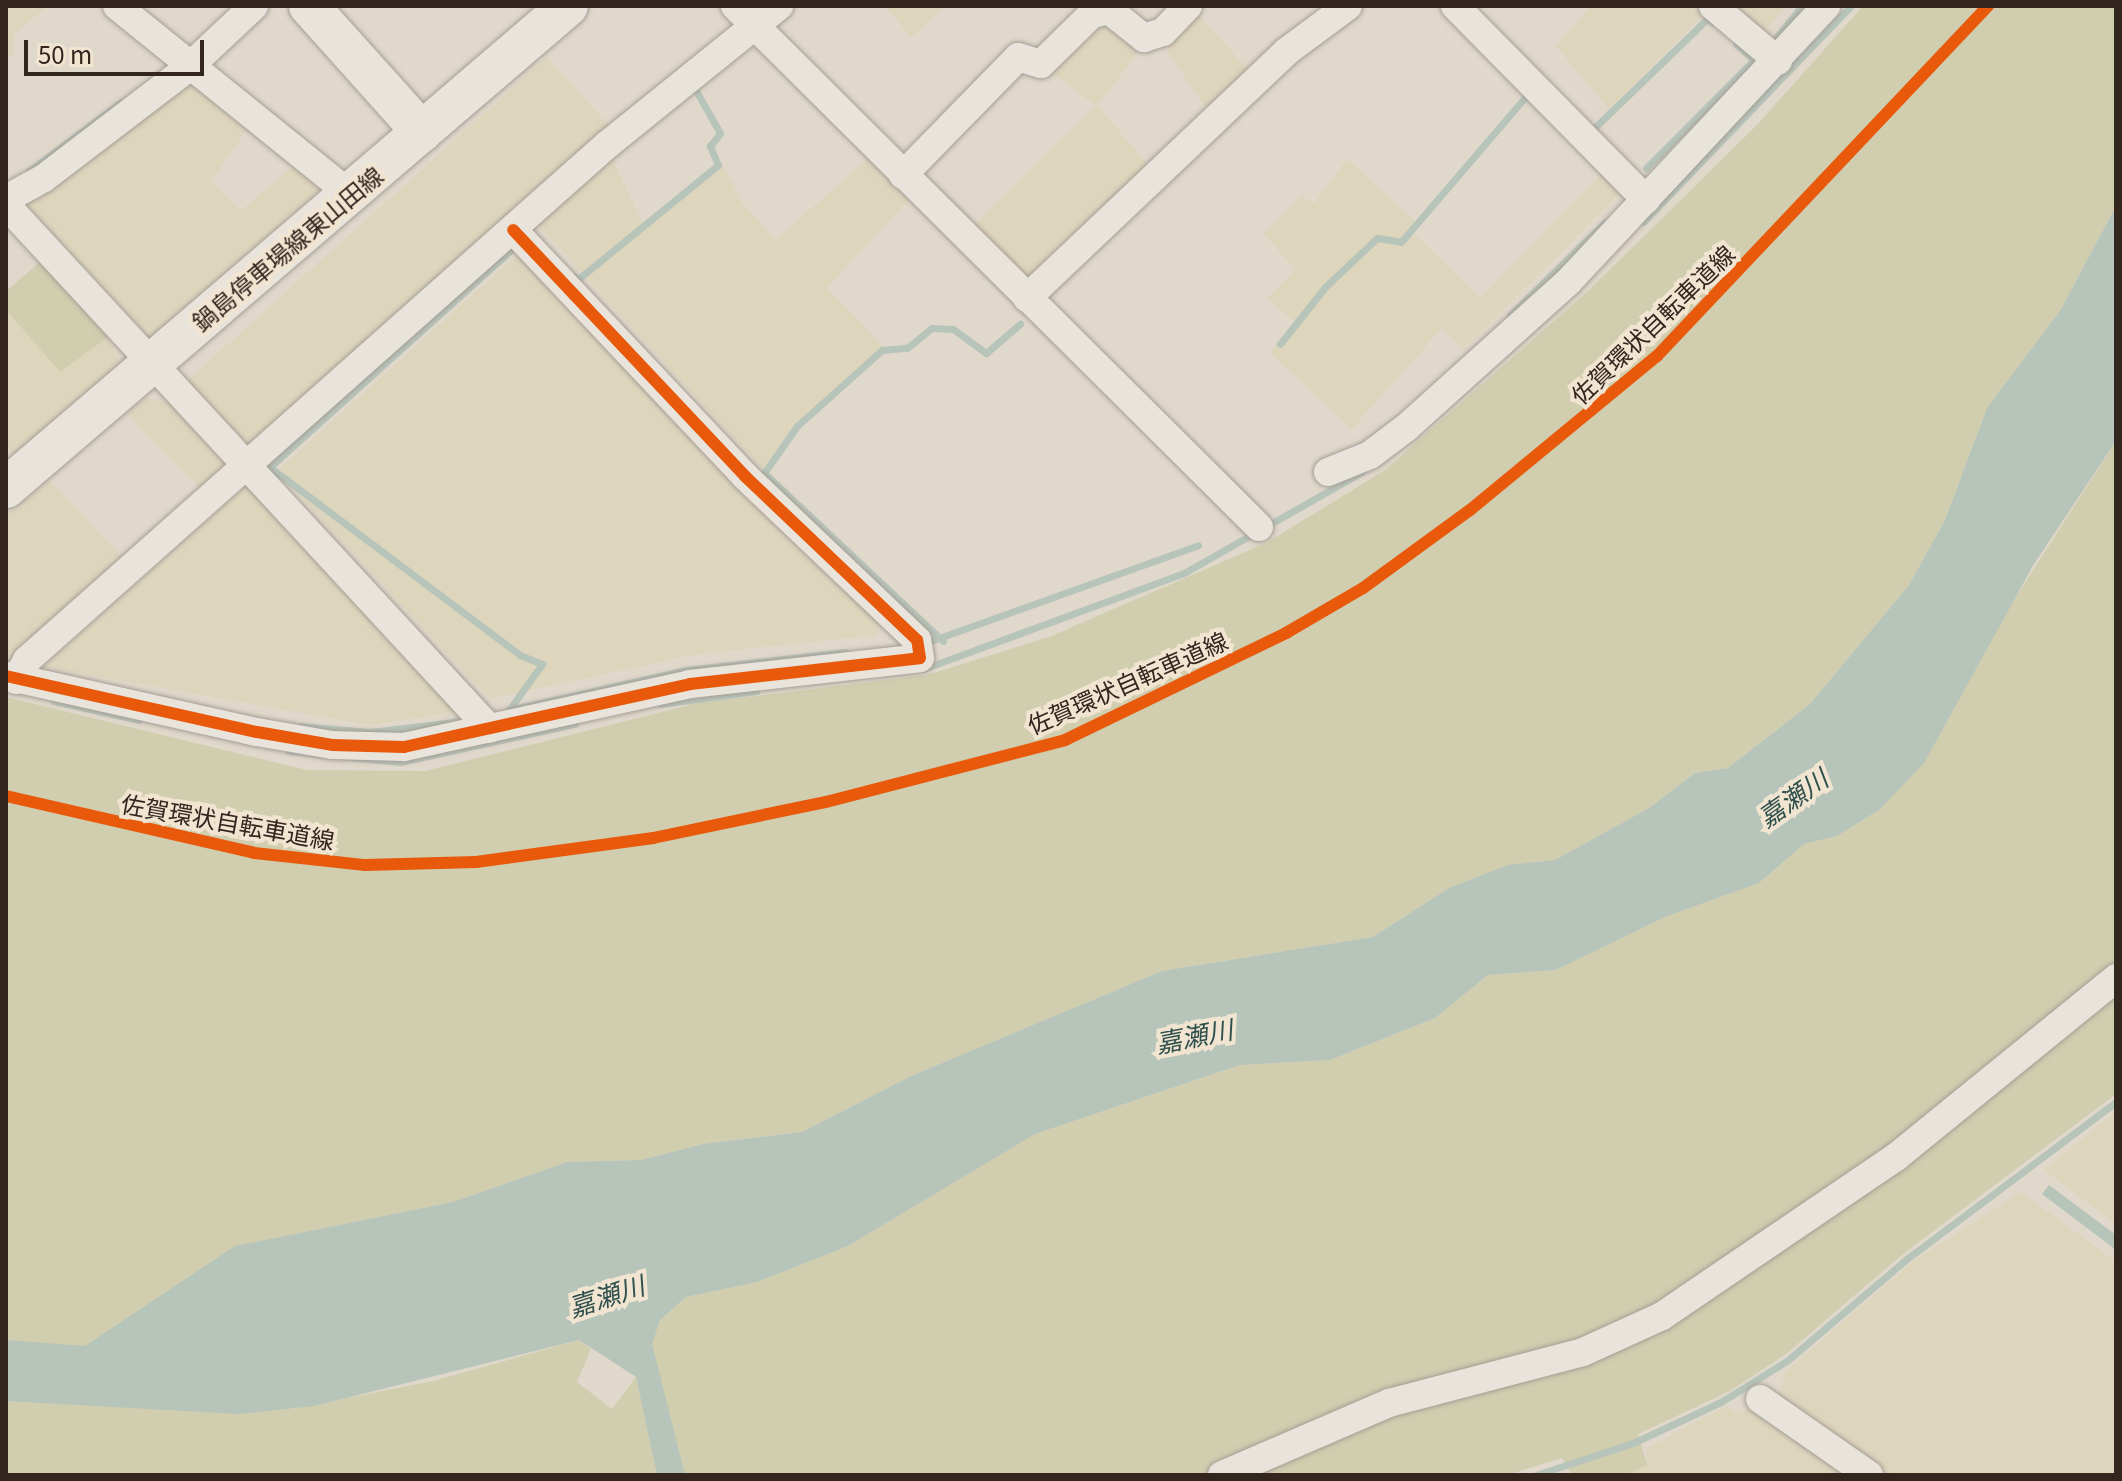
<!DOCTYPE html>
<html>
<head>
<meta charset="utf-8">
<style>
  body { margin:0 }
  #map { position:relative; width:2122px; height:1481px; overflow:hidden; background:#e0d8cb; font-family:Georgia,"Noto Sans JP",serif }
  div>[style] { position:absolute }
  .farmland>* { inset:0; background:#ded5bd; transform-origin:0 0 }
  .green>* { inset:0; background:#d0ceaf }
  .water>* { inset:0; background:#b7c4ba }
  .stream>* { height:7px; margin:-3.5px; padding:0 3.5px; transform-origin:3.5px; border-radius:3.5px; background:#b7c4ba }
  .roads { filter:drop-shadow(0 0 2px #a59e95) drop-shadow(0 0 2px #a59e95) }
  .street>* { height:28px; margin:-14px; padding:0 14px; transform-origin:14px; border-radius:14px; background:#e8e4dc }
  .secondary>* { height:40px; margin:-20px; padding:0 20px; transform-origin:20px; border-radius:20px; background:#e8e4dc }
  .cycleway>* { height:12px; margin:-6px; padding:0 6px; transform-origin:6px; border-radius:6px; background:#e8590c }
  span { translate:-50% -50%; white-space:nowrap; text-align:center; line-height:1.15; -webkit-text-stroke:8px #f1e5d2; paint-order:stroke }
  .street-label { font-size:24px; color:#32261e }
  .water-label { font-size:26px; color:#2f504c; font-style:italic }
  .frame { position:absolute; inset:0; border:8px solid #32261e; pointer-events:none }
  .scale { position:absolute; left:24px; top:40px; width:180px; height:36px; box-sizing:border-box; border:4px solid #32261e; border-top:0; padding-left:10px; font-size:24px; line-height:28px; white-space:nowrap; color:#32261e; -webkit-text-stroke:6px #f1e5d2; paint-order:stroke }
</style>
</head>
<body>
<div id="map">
  <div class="farmland">
    <i style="clip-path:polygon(6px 6px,47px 6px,14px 35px,13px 55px,6px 60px)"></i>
    <i style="clip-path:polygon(885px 6px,945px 6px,911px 37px)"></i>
    <i style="clip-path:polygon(1591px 6px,1692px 6px,1703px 15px,1609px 109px,1556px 46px)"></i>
    <i style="clip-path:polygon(1725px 6px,1786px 6px,1761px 37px)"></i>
    <i style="clip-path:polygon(1191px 7px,1254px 76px,1212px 117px,1168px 52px,1168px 34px)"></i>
    <i style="clip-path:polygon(1107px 16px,1141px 48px,1097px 106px,1154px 171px,1031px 291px,970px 228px,1096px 106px,1047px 68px)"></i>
    <i style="left:547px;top:57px;width:97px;height:484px;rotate:48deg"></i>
    <i style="clip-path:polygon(187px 76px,246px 131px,211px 181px,240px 211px,294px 166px,325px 185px,150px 338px,27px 205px)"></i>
    <i style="clip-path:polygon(611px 156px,645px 229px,723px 166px,741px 201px,776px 240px,870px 156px,911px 197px,827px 288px,886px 349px,798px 429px,767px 474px,537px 224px)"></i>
    <i style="clip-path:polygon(1347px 159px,1416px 222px,1411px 231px,1480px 298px,1602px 174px,1621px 192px,1463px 349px,1442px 328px,1352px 429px,1270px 353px,1294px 321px,1267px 298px,1296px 269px,1263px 234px,1301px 196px,1314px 203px)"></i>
    <i style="clip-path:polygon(521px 251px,878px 618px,877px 635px,697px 654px,490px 699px,277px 471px)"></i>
    <i style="clip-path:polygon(6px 310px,59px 371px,108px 337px,120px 365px,16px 458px,6px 445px)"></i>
    <i style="clip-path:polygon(146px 398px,171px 402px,234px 469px,206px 494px,127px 414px)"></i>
    <i style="clip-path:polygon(50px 480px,128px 564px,15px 662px,6px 659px,6px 515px)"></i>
    <i style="clip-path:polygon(249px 483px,466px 711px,370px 725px,44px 667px)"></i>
    <i style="clip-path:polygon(2116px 1111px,2116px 1224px,2044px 1170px)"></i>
    <i style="clip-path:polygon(2021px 1192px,2116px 1262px,2116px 1475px,1883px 1475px,1776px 1403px,1786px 1371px,1912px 1262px)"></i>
    <i style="clip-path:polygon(1758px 1404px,1852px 1475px,1626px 1475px,1646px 1465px,1647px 1448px,1726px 1406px,1739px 1414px)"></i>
  </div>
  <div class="green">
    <i style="clip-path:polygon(1863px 6px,2116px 6px,2116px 206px,2060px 311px,1987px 408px,1945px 520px,1909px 585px,1810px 704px,1728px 768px,1695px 773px,1649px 808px,1555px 860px,1508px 865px,1449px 888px,1373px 937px,1162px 971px,911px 1076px,802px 1132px,703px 1144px,641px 1160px,567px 1162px,453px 1202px,246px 1244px,291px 1409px,433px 1381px,579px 1340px,591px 1349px,577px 1382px,612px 1409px,636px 1377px,657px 1475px,6px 1475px,6px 697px,306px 770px,426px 771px,698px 703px,927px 675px,1049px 637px,1268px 542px,1385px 470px,1587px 292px,1758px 124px)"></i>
    <i style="clip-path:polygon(41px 261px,108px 337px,60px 372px,6px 310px,6px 291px)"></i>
    <i style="clip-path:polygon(2116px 441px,2116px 1094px,1903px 1254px,1786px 1354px,1730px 1391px,1638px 1434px,1647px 1465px,1626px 1475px,1572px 1475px,1562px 1458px,1507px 1475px,685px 1475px,651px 1344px,660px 1320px,686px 1297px,757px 1282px,846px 1247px,1035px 1134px,1240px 1065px,1330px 1060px,1435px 1018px,1488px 975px,1556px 970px,1665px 917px,1759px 883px,1804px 844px,1837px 836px,1879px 810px)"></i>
  </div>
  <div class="water">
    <i style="clip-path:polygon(2116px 206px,2116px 441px,2034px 564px,1924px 763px,1879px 810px,1837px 836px,1804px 844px,1759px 883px,1665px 917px,1556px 970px,1488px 975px,1435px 1018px,1330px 1060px,1240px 1065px,1035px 1134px,846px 1247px,757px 1282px,686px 1297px,660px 1320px,652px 1344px,685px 1475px,657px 1475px,636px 1377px,579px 1340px,314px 1406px,239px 1414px,6px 1401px,6px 1340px,85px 1346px,235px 1246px,453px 1202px,567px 1162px,641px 1160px,703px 1144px,802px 1132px,911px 1076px,1162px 971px,1373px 937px,1449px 888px,1508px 865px,1555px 860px,1649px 808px,1695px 773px,1728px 768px,1810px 704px,1909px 585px,1945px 520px,1987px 408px,2060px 311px)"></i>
    <i style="clip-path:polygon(2049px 1185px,2116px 1235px,2116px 1250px,2042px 1194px)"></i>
  </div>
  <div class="stream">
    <i style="left:1775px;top:39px;width:43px;rotate:-50.7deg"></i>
    <i style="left:1589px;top:133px;width:165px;rotate:-44deg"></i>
    <i style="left:1708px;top:18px;width:6px;rotate:45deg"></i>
    <i style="left:1646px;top:168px;width:153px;rotate:-45deg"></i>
    <i style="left:1754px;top:60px;width:24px;rotate:-138deg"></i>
    <i style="left:29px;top:171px;width:115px;rotate:-36.9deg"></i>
    <i style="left:1643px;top:222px;width:300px;rotate:-46.1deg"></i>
    <i style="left:574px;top:276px;width:5px;rotate:53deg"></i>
    <i style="left:577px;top:280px;width:182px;rotate:-39.2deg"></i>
    <i style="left:718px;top:165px;width:21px;rotate:-113deg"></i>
    <i style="left:710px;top:146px;width:16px;rotate:-52deg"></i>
    <i style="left:720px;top:133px;width:53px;rotate:-119.5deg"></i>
    <i style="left:1510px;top:315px;width:132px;rotate:-44.4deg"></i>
    <i style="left:1280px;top:344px;width:73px;rotate:-51.7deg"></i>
    <i style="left:1325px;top:287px;width:71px;rotate:-43.3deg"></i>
    <i style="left:1377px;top:238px;width:24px;rotate:9deg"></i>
    <i style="left:1401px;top:242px;width:194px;rotate:-49.4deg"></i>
    <i style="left:943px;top:641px;width:245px;rotate:-136.8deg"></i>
    <i style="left:764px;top:473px;width:57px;rotate:-54.9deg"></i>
    <i style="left:797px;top:426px;width:114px;rotate:-41.8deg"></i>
    <i style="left:882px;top:350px;width:25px;rotate:-5deg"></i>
    <i style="left:907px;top:348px;width:32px;rotate:-39deg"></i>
    <i style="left:932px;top:328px;width:21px;rotate:3deg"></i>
    <i style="left:953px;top:329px;width:41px;rotate:36deg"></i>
    <i style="left:986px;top:353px;width:45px;rotate:-40.5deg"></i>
    <i style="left:925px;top:643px;width:290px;rotate:-19.7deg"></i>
    <i style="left:923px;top:669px;width:278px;rotate:-20.2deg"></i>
    <i style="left:1184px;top:573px;width:205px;rotate:-29.6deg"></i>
    <i style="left:54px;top:701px;width:87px;rotate:12.6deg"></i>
    <i style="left:661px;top:704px;width:96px;rotate:-7.8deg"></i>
    <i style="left:509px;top:710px;width:57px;rotate:-54.3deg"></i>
    <i style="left:542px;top:664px;width:24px;rotate:-158deg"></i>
    <i style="left:520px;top:655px;width:313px;rotate:-143.1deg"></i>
    <i style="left:270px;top:467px;width:326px;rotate:-42deg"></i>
    <i style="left:509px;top:710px;width:182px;rotate:-12.7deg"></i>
    <i style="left:687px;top:670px;width:159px;rotate:-6.5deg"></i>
    <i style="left:300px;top:726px;width:70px;rotate:4.9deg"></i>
    <i style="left:370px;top:732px;width:94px;rotate:-6.7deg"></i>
    <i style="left:288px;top:751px;width:113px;rotate:5.6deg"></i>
    <i style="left:400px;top:762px;width:179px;rotate:-12.3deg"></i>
    <i style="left:1536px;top:1475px;width:102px;rotate:-18.3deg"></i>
    <i style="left:1633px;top:1443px;width:97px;rotate:-25deg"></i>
    <i style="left:1721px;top:1402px;width:79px;rotate:-32.1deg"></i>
    <i style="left:1788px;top:1360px;width:157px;rotate:-40.4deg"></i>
    <i style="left:1908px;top:1258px;width:260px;rotate:-36.9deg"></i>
  </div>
  <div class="roads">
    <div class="street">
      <i style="left:117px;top:6px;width:299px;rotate:38.9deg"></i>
      <i style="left:735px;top:6px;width:739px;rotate:44.84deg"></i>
      <i style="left:1455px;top:6px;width:272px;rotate:45.4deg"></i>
      <i style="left:1713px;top:6px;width:85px;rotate:40.2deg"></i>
      <i style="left:903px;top:175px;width:165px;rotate:-45.7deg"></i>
      <i style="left:1018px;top:57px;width:24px;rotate:17deg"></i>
      <i style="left:1041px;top:64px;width:71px;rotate:-44.4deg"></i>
      <i style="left:1092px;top:14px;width:17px;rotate:-13deg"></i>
      <i style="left:1109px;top:10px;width:45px;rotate:38.7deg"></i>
      <i style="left:1144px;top:38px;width:20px;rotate:-18deg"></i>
      <i style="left:1163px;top:32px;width:36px;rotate:-46deg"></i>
      <i style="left:6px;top:199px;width:43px;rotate:-28.9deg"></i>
      <i style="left:44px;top:178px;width:183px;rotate:-37.4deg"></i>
      <i style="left:189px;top:67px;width:89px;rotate:-43.2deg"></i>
      <i style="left:6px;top:205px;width:713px;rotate:47.27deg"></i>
      <i style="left:1027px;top:298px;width:357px;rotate:-43.5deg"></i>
      <i style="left:1286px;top:52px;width:77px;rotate:-36.6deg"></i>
      <i style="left:1328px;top:472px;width:45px;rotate:-22deg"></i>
      <i style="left:1370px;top:455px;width:46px;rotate:-37.1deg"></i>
      <i style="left:1407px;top:427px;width:217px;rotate:-42deg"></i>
      <i style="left:1568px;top:282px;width:378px;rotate:-46.9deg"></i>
      <i style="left:6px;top:676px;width:257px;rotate:12.6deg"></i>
      <i style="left:257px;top:732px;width:76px;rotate:9.8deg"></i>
      <i style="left:332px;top:745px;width:72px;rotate:1.6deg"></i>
      <i style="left:404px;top:747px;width:293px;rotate:-12.4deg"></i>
      <i style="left:690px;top:684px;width:231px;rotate:-6.4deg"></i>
      <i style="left:920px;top:658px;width:18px;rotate:-99deg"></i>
      <i style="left:917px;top:640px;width:238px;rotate:-136.4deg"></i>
      <i style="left:745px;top:476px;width:338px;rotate:-133.3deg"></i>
      <i style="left:16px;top:680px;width:23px;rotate:-61deg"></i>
      <i style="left:27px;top:660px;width:777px;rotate:-41.61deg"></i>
      <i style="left:608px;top:144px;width:220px;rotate:-38.9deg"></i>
      <i style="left:1760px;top:1399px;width:133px;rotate:34.9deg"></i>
      <i style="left:1222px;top:1475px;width:182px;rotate:-23.3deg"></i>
      <i style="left:1389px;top:1403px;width:201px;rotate:-14.7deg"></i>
      <i style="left:1583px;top:1352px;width:87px;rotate:-24.5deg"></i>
      <i style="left:1662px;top:1316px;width:283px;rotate:-34.2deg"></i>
      <i style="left:1896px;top:1157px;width:284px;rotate:-39.1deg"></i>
    </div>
    <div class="secondary">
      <i style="left:309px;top:6px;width:169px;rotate:48.1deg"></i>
      <i style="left:6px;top:488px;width:740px;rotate:-40.62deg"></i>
    </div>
  </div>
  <div class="cycleway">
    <i style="left:6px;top:676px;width:257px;rotate:12.6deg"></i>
    <i style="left:257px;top:732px;width:76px;rotate:9.8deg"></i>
    <i style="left:332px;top:745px;width:72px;rotate:1.6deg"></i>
    <i style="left:404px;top:747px;width:293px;rotate:-12.4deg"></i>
    <i style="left:690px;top:684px;width:231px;rotate:-6.4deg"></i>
    <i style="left:920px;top:658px;width:18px;rotate:-99deg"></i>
    <i style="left:917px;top:640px;width:238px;rotate:-136.4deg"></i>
    <i style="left:745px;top:476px;width:338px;rotate:-133.3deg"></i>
    <i style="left:6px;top:796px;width:254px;rotate:12.9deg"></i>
    <i style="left:254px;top:853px;width:112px;rotate:6.2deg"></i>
    <i style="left:365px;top:865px;width:111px;rotate:-1.5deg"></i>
    <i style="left:476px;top:862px;width:179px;rotate:-7.7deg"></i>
    <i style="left:653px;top:838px;width:177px;rotate:-11.8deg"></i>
    <i style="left:826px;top:802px;width:247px;rotate:-14.5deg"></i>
    <i style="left:1065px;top:740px;width:246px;rotate:-25.8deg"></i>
    <i style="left:1286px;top:633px;width:89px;rotate:-30.3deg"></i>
    <i style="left:1363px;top:588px;width:132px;rotate:-36.1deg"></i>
    <i style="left:1470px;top:510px;width:242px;rotate:-39.5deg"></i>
    <i style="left:1657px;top:356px;width:482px;rotate:-46.6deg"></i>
  </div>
  <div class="street-label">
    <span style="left:287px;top:248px;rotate:-40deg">鍋島停車場線東山田線</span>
    <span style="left:1652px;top:324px;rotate:-44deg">佐賀環状自転車道線</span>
    <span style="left:1127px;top:682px;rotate:-24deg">佐賀環状自転車道線</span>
    <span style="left:228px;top:821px;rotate:10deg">佐賀環状自転車道線</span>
  </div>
  <div class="water-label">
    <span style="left:1792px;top:797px;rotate:-35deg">嘉瀬川</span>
    <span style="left:1194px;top:1035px;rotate:-11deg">嘉瀬川</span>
    <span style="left:606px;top:1295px;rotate:-18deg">嘉瀬川</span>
  </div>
  <div class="frame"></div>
  <div class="scale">50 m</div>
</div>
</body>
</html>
